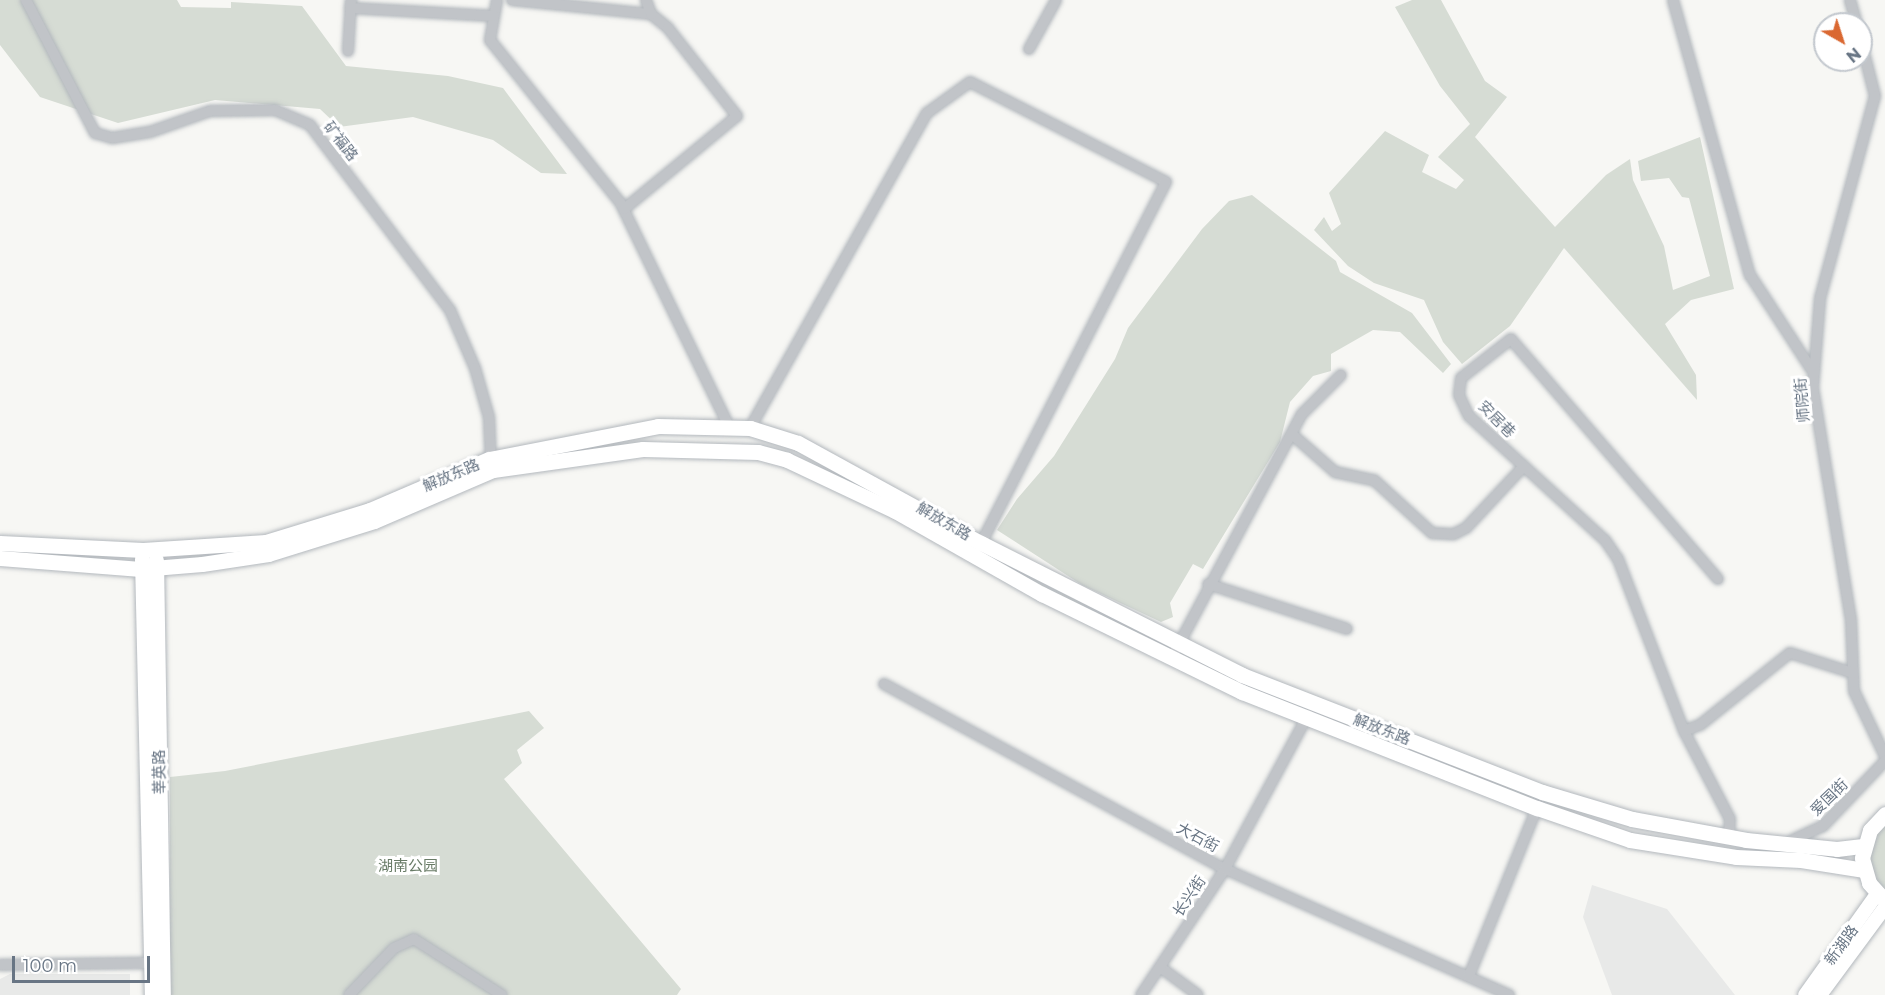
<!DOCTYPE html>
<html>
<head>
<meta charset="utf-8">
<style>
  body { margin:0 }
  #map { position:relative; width:1885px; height:995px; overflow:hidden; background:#f7f7f4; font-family:Montserrat,"Noto Sans SC",sans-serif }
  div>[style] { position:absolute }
  .built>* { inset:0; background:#e8e9e8 }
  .green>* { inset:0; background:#d6dcd4 }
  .roads { filter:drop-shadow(0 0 2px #b3b8bd) drop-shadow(0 0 2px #b3b8bd) }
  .street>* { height:10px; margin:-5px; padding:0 5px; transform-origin:5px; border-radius:5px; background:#c1c4c8 }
  .secondary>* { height:14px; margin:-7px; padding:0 7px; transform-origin:7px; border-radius:7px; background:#fff }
  .primary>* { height:15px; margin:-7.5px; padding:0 7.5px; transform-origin:7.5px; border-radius:7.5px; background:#fff }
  span { translate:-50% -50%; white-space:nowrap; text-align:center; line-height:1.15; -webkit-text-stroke:6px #fff; paint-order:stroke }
  .street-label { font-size:15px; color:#687584 }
  .park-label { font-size:15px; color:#687b66 }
  .north { position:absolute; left:1813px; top:12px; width:60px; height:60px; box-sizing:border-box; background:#fff; border:2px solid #c3c8ce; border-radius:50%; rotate:141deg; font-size:16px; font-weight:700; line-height:24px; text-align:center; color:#687584 }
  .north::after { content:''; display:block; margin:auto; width:21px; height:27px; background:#da6831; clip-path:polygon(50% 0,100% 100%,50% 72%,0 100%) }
  .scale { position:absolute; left:12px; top:956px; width:138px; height:27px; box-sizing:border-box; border:3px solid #687584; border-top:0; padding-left:8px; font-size:18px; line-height:21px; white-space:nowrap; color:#687584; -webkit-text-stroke:4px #fff; paint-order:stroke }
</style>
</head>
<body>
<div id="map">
  <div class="built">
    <i style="clip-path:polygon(1592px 885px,1667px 909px,1735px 995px,1612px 995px,1583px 917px)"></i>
    <i style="clip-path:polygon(10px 974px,130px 974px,130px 995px,0 995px,0 979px)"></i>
  </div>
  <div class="green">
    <i style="clip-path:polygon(0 0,177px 0,181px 7px,231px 8px,231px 2px,302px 6px,346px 66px,448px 76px,503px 88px,567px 174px,541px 173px,493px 140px,413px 117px,339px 127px,320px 109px,215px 100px,118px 123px,40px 97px,0 45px)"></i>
    <i style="clip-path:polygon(1412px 0,1441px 0,1485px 81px,1507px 97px,1475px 137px,1555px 227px,1606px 175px,1630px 159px,1633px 180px,1664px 246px,1673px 290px,1710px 276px,1689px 198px,1682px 197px,1669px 178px,1641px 181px,1638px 161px,1700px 137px,1734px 289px,1691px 300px,1665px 324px,1696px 375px,1697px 400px,1564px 248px,1510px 326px,1462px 364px,1443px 342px,1424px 300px,1374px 283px,1348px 266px,1314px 230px,1324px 217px,1332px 231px,1341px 224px,1329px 193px,1385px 131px,1429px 155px,1422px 172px,1456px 189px,1464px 180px,1438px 157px,1470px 124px,1440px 86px,1395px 7px)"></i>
    <i style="clip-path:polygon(1252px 195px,1336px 261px,1340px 272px,1412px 313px,1451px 364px,1443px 373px,1400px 332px,1373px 330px,1331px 354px,1331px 371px,1313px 376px,1290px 402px,1280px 442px,1203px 569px,1193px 564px,1170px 603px,1173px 617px,1161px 622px,1082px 585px,997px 530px,1017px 499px,1054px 456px,1115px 359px,1128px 328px,1202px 229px,1229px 201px)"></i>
    <i style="clip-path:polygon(529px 711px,544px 728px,517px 750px,522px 763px,504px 779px,681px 989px,677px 995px,170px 995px,170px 777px,225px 771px)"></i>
    <i style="clip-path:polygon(1885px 814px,1885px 901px,1864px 870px,1880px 817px)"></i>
  </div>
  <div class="roads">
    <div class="street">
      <i style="left:26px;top:0;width:150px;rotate:62.6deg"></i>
      <i style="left:95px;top:133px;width:18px;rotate:16deg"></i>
      <i style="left:112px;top:138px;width:38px;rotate:-9deg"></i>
      <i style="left:150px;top:132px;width:64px;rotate:-19.3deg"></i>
      <i style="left:210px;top:111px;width:65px;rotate:-0.9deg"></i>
      <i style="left:275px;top:110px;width:38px;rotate:23deg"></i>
      <i style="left:310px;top:125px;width:232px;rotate:52.9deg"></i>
      <i style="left:450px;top:310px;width:63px;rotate:66.7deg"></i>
      <i style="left:475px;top:368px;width:51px;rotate:74.1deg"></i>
      <i style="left:489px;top:417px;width:47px;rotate:87.6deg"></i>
      <i style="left:497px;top:0;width:41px;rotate:99.9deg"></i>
      <i style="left:490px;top:40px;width:208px;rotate:51.3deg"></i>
      <i style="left:620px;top:202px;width:249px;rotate:64.1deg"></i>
      <i style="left:512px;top:0;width:140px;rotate:5.8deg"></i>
      <i style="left:651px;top:14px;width:22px;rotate:39deg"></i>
      <i style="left:668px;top:28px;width:112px;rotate:51.9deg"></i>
      <i style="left:737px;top:116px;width:146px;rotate:140.5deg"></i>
      <i style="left:646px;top:0;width:15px;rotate:70deg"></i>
      <i style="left:1673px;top:0;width:286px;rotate:74.4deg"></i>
      <i style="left:1750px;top:275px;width:117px;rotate:56.9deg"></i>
      <i style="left:1850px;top:0;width:25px;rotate:74deg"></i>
      <i style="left:350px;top:8px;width:144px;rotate:3.2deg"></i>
      <i style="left:1861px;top:41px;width:57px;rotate:75.7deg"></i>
      <i style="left:1875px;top:96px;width:210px;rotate:105.2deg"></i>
      <i style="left:1820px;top:299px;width:89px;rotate:94.5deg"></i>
      <i style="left:1813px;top:388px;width:235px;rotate:80.7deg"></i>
      <i style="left:1851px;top:620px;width:71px;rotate:87.6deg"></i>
      <i style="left:1854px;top:691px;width:72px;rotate:64.5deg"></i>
      <i style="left:1029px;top:49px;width:56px;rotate:-61.1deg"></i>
      <i style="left:348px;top:51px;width:51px;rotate:-86.6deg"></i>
      <i style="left:750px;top:428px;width:361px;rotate:-60.7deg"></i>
      <i style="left:927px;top:113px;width:53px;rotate:-35.8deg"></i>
      <i style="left:970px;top:82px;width:220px;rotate:27deg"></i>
      <i style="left:1166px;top:182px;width:406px;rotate:117.1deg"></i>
      <i style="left:1294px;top:436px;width:55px;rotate:41.3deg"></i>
      <i style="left:1335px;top:472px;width:40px;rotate:12deg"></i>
      <i style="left:1374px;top:480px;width:79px;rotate:42.4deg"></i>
      <i style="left:1432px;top:533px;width:22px;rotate:3deg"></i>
      <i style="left:1454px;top:534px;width:13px;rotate:-27deg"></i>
      <i style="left:1466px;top:528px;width:85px;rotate:-46.9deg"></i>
      <i style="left:1718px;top:579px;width:317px;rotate:-130.8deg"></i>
      <i style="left:1511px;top:339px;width:63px;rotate:142deg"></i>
      <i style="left:1461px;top:378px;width:17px;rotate:97deg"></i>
      <i style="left:1459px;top:395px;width:23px;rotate:65deg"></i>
      <i style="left:1469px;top:416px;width:184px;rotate:42.4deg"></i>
      <i style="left:1605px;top:540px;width:23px;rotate:56deg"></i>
      <i style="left:1618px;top:559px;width:184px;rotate:69deg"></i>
      <i style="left:1684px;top:731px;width:99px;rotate:62.4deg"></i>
      <i style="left:1730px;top:819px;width:17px;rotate:93deg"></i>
      <i style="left:1208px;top:584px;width:146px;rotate:17.9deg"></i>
      <i style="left:1171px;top:659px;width:278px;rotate:-61.9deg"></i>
      <i style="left:1302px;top:414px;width:55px;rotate:-45deg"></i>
      <i style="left:884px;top:684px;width:388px;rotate:28.5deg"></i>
      <i style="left:1225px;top:869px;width:311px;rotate:23.9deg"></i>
      <i style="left:1684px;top:731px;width:17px;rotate:-21deg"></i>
      <i style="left:1700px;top:725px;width:115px;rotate:-38.7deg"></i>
      <i style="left:1790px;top:653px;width:66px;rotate:17.6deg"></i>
      <i style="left:1786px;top:843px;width:41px;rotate:-24.7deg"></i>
      <i style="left:1823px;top:826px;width:90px;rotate:-46.4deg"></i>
      <i style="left:0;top:965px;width:152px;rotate:-0.8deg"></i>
      <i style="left:1160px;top:967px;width:47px;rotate:36.4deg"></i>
      <i style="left:1469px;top:976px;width:181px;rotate:-68deg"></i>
      <i style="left:349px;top:995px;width:65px;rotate:-46.2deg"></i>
      <i style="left:394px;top:948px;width:22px;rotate:-24deg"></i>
      <i style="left:414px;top:939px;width:104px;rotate:32.5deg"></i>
      <i style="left:1141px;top:995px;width:151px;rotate:-56.3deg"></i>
      <i style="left:1225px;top:869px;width:175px;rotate:-61.7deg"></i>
    </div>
    <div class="secondary">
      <i style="left:1805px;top:995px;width:124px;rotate:-54.5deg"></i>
      <i style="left:1820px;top:995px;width:109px;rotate:-53.5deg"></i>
    </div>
    <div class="primary">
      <i style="left:0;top:543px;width:143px;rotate:2.8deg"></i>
      <i style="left:143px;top:550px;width:123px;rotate:-3.7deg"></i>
      <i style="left:266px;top:542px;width:109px;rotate:-17.1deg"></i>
      <i style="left:370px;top:510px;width:129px;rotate:-23.2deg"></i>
      <i style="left:489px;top:459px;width:172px;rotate:-11deg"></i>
      <i style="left:658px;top:426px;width:92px;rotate:1.2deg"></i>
      <i style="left:750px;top:428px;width:50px;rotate:17.4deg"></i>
      <i style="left:798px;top:443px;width:209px;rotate:28.7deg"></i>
      <i style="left:981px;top:543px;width:292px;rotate:26.8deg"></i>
      <i style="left:1242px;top:675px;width:322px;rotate:21.3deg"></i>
      <i style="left:1542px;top:792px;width:94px;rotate:16.7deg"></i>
      <i style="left:1632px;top:819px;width:116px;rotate:10.4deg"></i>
      <i style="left:1746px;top:840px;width:91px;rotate:5.6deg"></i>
      <i style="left:1837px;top:849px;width:26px;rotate:-7deg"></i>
      <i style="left:0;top:558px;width:141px;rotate:4.5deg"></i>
      <i style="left:141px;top:569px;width:61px;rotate:-4.7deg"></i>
      <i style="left:202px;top:564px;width:67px;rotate:-8.6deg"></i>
      <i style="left:268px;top:554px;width:111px;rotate:-17.3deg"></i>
      <i style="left:374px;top:521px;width:129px;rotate:-23.2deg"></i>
      <i style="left:493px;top:470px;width:151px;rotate:-8deg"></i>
      <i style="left:643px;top:449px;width:115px;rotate:1.5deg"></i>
      <i style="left:758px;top:452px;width:30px;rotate:15deg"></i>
      <i style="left:787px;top:460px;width:119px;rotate:25.3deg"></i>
      <i style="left:895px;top:511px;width:169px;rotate:29.5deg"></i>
      <i style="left:1042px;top:594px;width:223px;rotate:26.1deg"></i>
      <i style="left:1242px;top:692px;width:317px;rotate:21.5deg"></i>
      <i style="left:1537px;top:808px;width:98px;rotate:19deg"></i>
      <i style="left:1630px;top:840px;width:107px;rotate:9.1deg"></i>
      <i style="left:1736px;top:857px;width:65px;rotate:2.6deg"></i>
      <i style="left:1801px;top:860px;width:64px;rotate:9deg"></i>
      <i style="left:142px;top:559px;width:436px;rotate:88.7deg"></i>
      <i style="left:156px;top:560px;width:435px;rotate:89.1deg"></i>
      <i style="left:1885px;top:814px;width:22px;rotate:133deg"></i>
      <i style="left:1870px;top:830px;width:29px;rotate:106deg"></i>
      <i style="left:1862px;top:858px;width:26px;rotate:74deg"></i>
      <i style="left:1869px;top:883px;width:24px;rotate:48deg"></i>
    </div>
  </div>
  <div class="street-label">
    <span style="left:341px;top:141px;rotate:52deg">矿福路</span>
    <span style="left:1802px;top:400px;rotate:-95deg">师院街</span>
    <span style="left:1497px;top:419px;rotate:45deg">安居巷</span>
    <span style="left:451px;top:475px;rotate:-23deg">解放东路</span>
    <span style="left:944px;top:521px;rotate:30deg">解放东路</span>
    <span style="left:1382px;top:729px;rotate:21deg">解放东路</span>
    <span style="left:159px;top:772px;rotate:-91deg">莘英路</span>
    <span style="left:1829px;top:797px;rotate:-44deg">爱国街</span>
    <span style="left:1198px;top:837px;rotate:28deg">大石街</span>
    <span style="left:1189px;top:896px;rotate:-56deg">长兴街</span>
    <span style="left:1841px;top:945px;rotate:-54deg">新湖路</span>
  </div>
  <div class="park-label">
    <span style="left:408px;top:866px">湖南公园</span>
  </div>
  <div class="north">N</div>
  <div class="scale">100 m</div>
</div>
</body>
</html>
